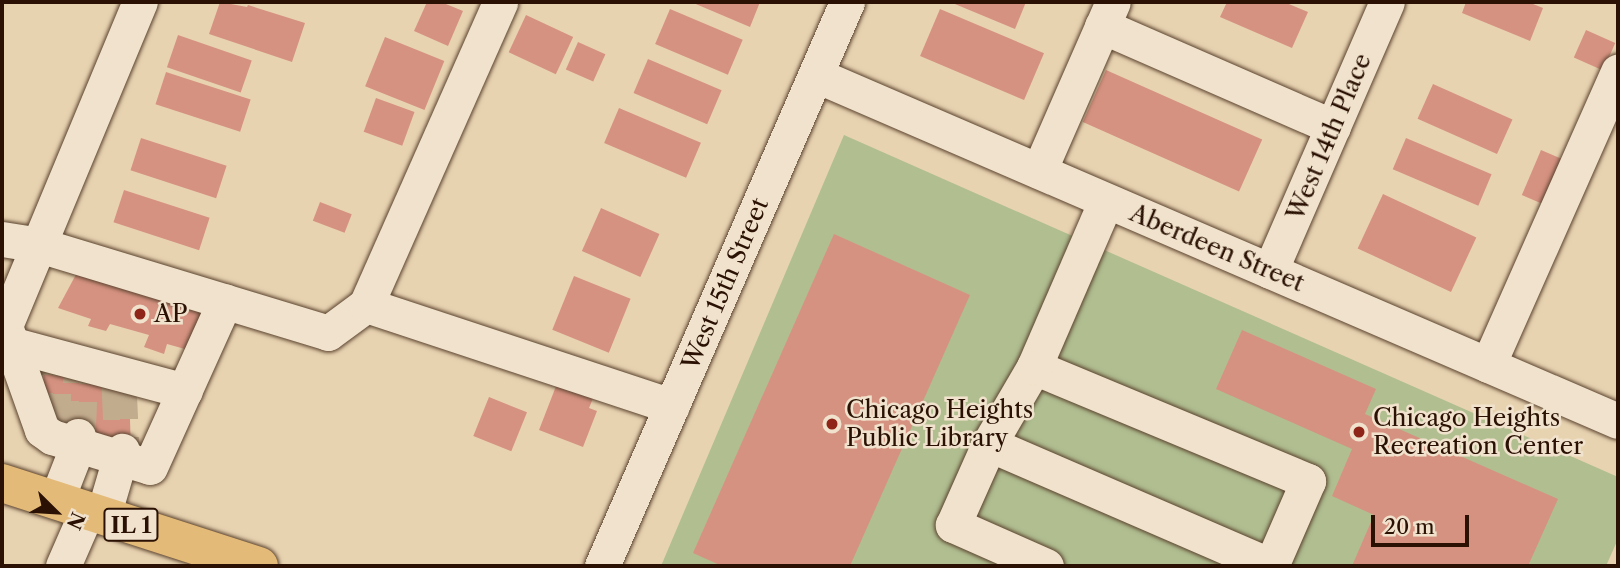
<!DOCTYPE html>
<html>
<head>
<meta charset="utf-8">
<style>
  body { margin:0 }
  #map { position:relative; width:1620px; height:568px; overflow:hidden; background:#e8d3b1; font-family:"Libre Caslon Text",serif }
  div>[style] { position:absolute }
  .green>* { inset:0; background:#b0be90 }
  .building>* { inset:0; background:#d69281; transform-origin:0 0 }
  .minor-tunnel>* { height:35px; margin-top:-17.5px; transform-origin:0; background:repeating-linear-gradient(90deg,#c2ac8e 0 35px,transparent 0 53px) }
  .roads { filter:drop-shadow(0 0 2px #5a422e) drop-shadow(0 0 2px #5a422e) }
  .minor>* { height:35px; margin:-17.5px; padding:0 17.5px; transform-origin:17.5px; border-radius:17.5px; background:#f0e2cc }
  .major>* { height:38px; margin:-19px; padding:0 19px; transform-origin:19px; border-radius:19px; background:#e4ba78 }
  .dots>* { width:19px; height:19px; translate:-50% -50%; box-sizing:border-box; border:4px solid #f0e2cc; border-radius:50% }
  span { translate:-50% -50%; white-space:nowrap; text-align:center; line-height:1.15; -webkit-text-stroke:5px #f0e2cc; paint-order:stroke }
  .shield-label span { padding:2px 5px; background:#f0e2cc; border:2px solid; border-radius:5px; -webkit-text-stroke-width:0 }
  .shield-label { font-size:23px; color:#2a1103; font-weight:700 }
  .street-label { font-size:24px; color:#2a1103 }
  .poi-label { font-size:24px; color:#2a1103 }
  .left { translate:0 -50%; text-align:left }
  .frame { position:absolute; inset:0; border:4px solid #2a1103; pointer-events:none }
  .north { position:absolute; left:21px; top:477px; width:70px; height:70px; -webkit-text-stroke:5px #f0e2cc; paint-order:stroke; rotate:114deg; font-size:19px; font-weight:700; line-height:28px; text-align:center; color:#2a1103 }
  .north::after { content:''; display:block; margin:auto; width:24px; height:32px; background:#2a1103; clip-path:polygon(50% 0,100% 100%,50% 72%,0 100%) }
  .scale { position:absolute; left:1371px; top:515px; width:98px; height:32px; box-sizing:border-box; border:4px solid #2a1103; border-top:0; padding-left:9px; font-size:21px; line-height:24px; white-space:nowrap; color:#2a1103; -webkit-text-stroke:5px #f0e2cc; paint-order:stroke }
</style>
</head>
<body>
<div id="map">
  <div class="green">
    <i style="clip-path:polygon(844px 135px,1618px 477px,1618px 539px,1606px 566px,661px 566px)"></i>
  </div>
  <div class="building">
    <i style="clip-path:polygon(220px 2px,247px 7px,248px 5px,305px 23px,292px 62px,209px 34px)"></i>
    <i style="clip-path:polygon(427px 2px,441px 2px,463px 11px,448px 46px,414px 31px)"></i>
    <i style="clip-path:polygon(691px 2px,760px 2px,750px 27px)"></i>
    <i style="clip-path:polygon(950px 2px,1026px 2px,1015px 29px)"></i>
    <i style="clip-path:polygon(1227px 2px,1284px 2px,1308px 12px,1292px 48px,1220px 17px)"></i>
    <i style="clip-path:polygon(1466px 2px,1528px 2px,1543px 8px,1530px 41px,1462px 13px)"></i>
    <i style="left:670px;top:9px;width:79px;height:38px;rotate:23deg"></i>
    <i style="left:940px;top:9px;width:113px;height:51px;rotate:23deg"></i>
    <i style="left:526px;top:15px;width:52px;height:41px;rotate:25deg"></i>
    <i style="left:1586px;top:30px;width:32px;height:30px;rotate:24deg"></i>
    <i style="left:178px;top:35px;width:78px;height:34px;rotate:19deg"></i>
    <i style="left:385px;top:37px;width:64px;height:53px;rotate:22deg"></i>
    <i style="left:578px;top:42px;width:30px;height:30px;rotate:24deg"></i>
    <i style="left:648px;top:59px;width:80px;height:37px;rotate:23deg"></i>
    <i style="left:1106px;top:70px;width:171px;height:57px;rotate:24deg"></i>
    <i style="left:166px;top:72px;width:89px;height:34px;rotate:18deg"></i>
    <i style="left:1433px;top:84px;width:87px;height:38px;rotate:24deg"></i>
    <i style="left:376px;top:98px;width:41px;height:36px;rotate:20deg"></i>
    <i style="left:619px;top:108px;width:89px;height:38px;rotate:23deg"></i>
    <i style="left:141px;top:138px;width:90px;height:34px;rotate:18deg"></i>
    <i style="left:1406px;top:138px;width:93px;height:34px;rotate:23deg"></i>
    <i style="left:1541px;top:150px;width:33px;height:49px;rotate:23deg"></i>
    <i style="left:124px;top:190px;width:90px;height:34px;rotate:18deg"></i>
    <i style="left:1383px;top:194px;width:103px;height:60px;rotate:25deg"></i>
    <i style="left:320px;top:202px;width:34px;height:20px;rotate:21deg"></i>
    <i style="left:601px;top:208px;width:64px;height:47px;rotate:24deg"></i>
    <i style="clip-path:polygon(834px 234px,970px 295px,850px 566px,722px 566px,693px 553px)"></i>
    <i style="clip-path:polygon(80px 267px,205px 309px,192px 351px,167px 344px,164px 354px,144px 347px,149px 335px,110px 324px,106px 331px,88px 326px,91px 319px,58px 308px)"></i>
    <i style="left:574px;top:276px;width:61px;height:58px;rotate:22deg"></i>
    <i style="clip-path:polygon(1242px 330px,1376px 389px,1365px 414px,1558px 499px,1528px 566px,1352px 566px,1374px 515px,1332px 496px,1352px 449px,1216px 389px)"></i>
    <i style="clip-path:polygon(43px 359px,129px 383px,131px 455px,45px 424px)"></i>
    <i style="clip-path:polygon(558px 381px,594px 396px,589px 408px,597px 411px,583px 447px,539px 430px)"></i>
    <i style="left:489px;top:397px;width:41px;height:42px;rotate:22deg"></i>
  </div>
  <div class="minor-tunnel">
    <i style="left:119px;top:384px;width:67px;rotate:87.4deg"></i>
    <i style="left:53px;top:428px;width:65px;rotate:-89.1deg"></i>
    <i style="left:78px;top:436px;width:65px;rotate:-87.4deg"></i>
  </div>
  <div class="roads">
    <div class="minor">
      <i style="left:1102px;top:26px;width:252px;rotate:23.6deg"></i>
      <i style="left:816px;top:75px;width:873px;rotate:23.34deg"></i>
      <i style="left:1039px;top:171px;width:184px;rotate:-66.4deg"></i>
      <i style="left:2px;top:239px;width:37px;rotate:9deg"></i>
      <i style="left:39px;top:245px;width:302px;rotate:16.9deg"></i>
      <i style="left:328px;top:333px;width:47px;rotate:-36.4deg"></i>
      <i style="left:366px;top:305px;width:322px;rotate:18.3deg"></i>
      <i style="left:1270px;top:271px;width:293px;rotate:-66.5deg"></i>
      <i style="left:366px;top:305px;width:331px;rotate:-66.1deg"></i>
      <i style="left:5px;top:326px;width:110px;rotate:70.4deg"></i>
      <i style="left:42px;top:430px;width:12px;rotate:35deg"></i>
      <i style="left:52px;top:437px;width:102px;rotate:17deg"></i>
      <i style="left:150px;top:467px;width:182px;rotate:-65.7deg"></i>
      <i style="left:2px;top:333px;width:359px;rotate:-67.4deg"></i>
      <i style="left:10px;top:344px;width:181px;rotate:15deg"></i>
      <i style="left:1488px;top:365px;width:321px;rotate:-66.1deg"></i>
      <i style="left:1034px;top:367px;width:297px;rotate:22.6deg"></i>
      <i style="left:1308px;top:481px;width:93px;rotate:113.5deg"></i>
      <i style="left:989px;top:444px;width:307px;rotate:23.4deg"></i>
      <i style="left:56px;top:501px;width:60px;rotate:-68.6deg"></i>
      <i style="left:78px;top:445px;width:9px;rotate:-90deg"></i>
      <i style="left:103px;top:516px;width:68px;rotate:-73.7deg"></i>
      <i style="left:63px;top:566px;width:60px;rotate:-66.4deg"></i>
      <i style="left:602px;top:566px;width:615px;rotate:-66.52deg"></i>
      <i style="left:1046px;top:566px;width:102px;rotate:-156.2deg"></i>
      <i style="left:953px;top:525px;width:89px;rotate:-66deg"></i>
      <i style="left:989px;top:444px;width:89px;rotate:-59.7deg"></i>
      <i style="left:1034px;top:367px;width:181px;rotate:-66.6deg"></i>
    </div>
    <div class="major">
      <i style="left:2px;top:483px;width:270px;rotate:17.9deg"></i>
    </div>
  </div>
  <div class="dots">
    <i style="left:140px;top:314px;background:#8f2418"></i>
    <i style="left:832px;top:424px;background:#8f2418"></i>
    <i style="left:1359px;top:432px;background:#8f2418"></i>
  </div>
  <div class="shield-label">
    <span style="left:131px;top:525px">IL 1</span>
  </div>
  <div class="street-label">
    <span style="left:1329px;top:137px;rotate:-67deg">West 14th Place</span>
    <span style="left:1217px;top:248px;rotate:23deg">Aberdeen Street</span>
    <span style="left:725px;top:284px;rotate:-67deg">West 15th Street</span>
  </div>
  <div class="poi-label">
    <span class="left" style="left:154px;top:314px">AP</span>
    <span class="left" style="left:846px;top:424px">Chicago Heights<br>Public Library</span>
    <span class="left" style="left:1373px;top:432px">Chicago Heights<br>Recreation Center</span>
  </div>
  <div class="frame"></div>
  <div class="north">N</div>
  <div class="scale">20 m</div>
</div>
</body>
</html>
